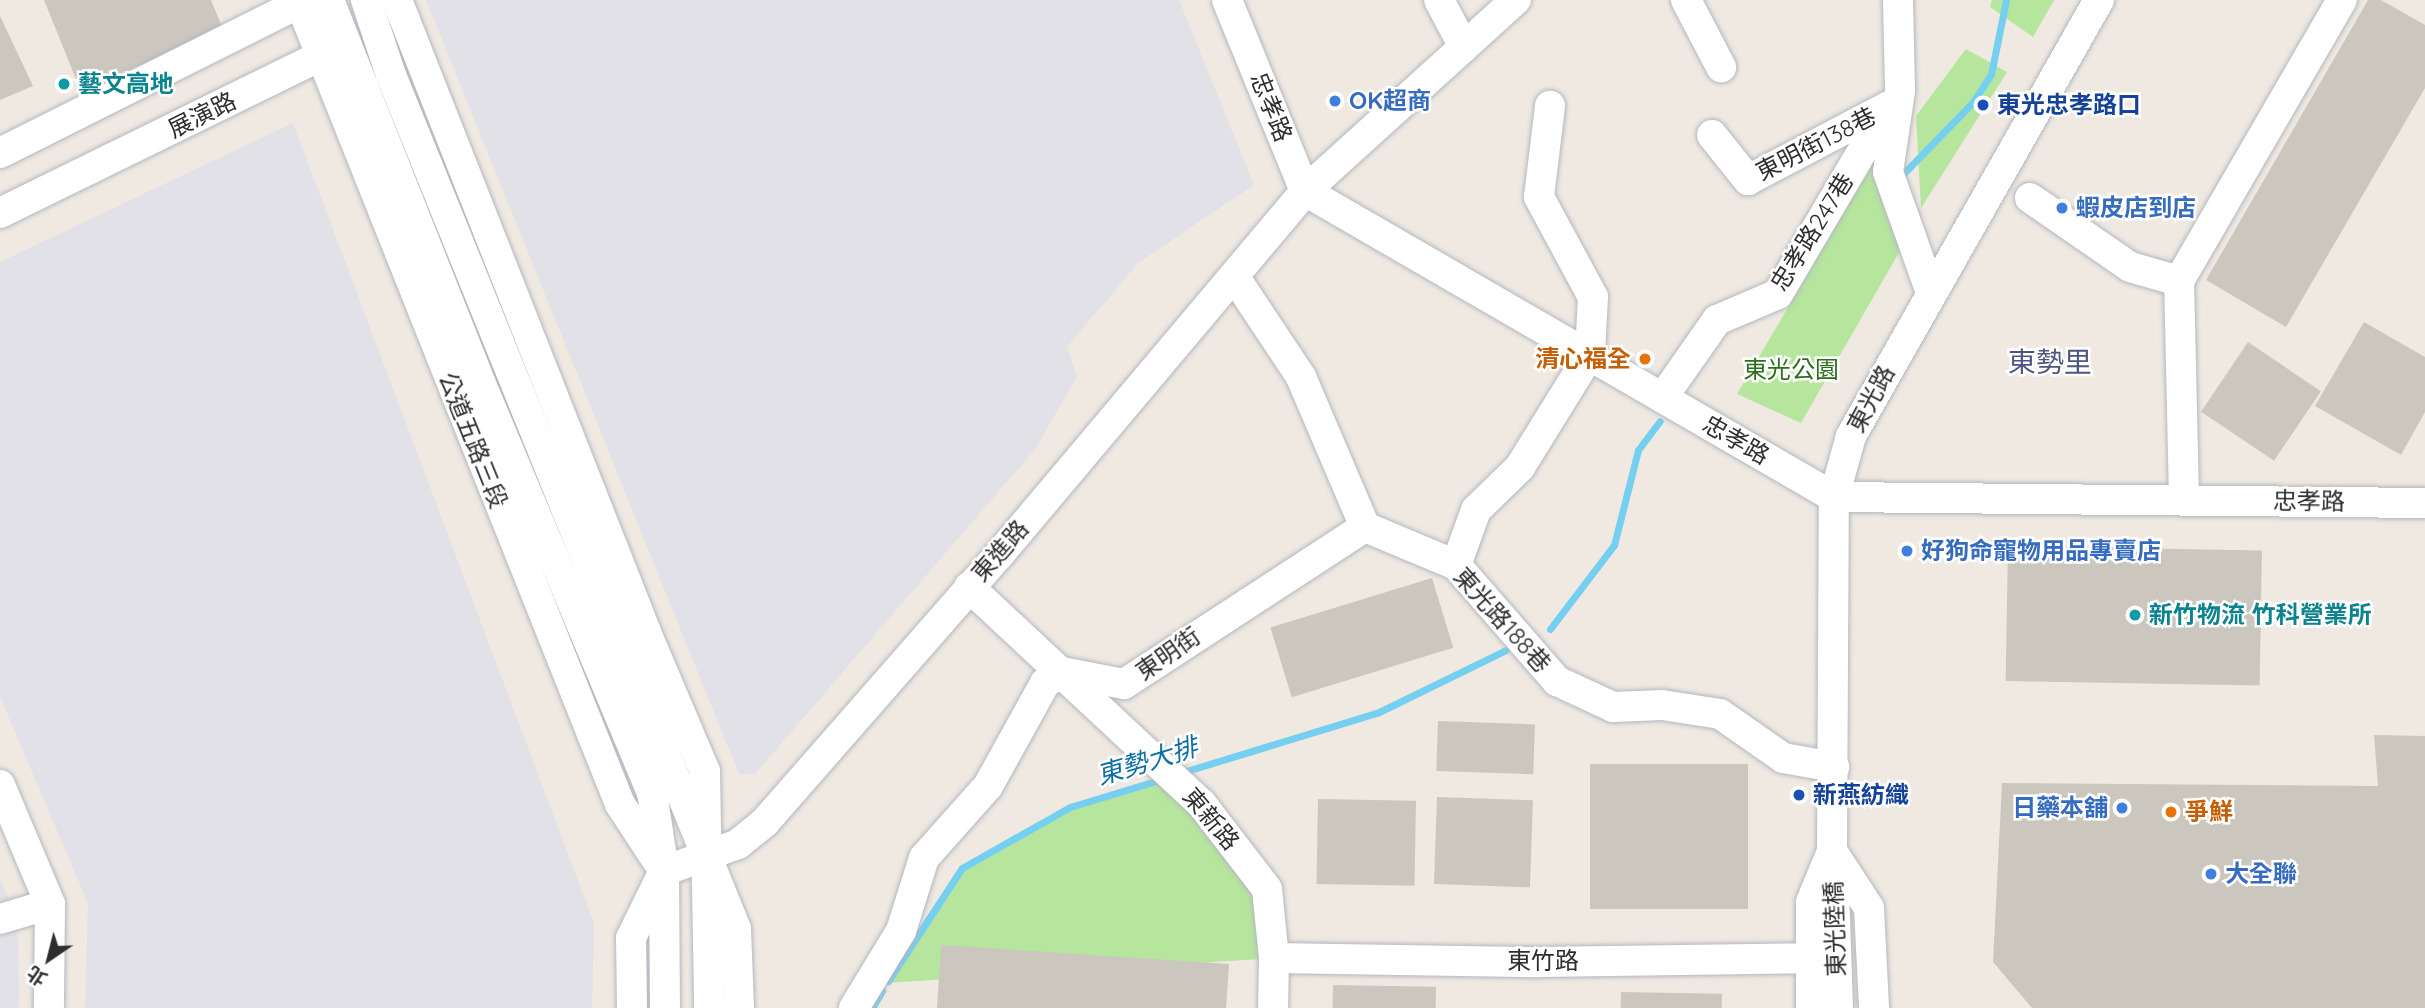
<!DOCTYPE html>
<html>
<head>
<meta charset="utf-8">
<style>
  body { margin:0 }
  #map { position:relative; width:2425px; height:1008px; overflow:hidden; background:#efe9e1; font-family:Quicksand,"Noto Sans TC",sans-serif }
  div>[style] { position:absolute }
  .industrial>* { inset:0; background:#e3e1e8 }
  .green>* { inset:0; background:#b6e59e }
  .stream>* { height:7px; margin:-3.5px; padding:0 3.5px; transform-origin:3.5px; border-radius:3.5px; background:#75cff0 }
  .building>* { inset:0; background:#cbc7bf; transform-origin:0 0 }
  .roads { filter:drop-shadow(0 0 2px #b4b7c1) drop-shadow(0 0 2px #b4b7c1) }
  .minor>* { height:30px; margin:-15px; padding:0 15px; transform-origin:15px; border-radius:15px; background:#fff }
  .dots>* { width:19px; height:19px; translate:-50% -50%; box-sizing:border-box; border:4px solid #fff; border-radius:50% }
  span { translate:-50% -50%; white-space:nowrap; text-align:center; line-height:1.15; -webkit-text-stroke:5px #fff; paint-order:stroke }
  .culture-label { font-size:24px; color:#0d838f; font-weight:700 }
  .left { translate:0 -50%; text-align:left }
  .shop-label { font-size:24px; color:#366cbe; font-weight:700 }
  .right { translate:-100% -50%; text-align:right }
  .transit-label { font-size:24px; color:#164399; font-weight:700 }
  .street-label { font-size:24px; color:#2e2e2e }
  .food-label { font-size:24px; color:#c56008; font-weight:700 }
  .park-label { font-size:24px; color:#2c6e1b }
  .water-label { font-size:26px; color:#0d6fa3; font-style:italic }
  .quarter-label { font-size:28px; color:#4d5680 }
  .north { position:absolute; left:14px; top:924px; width:70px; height:70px; -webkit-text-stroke:5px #fff; paint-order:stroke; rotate:215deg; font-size:19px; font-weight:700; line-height:28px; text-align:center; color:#2e2e2e }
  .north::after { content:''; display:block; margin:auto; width:24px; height:32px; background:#2e2e2e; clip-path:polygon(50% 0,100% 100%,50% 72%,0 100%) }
</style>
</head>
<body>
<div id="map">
  <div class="industrial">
    <i style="clip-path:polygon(426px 0,1179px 0,1254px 185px,1138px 263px,1067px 347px,1077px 376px,1036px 448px,755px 774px,739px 774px)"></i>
    <i style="clip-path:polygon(293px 123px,594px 923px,592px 1008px,85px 1008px,88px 903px,0 697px,0 262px)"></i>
    <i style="clip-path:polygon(0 878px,18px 921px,19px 1008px,0 1008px)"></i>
  </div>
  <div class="green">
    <i style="clip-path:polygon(1992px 0,2054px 0,2033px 37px,1990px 7px)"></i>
    <i style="clip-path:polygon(1966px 49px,2007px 72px,1921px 208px,1916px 116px)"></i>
    <i style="clip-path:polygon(1880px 152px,1901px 249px,1801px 423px,1737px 394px)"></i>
    <i style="clip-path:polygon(1171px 776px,1267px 889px,1274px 958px,886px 983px,962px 868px,1070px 807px)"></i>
  </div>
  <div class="stream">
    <i style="left:1904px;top:173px;width:99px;rotate:-45.8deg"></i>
    <i style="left:1973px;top:102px;width:33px;rotate:-57deg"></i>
    <i style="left:1991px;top:74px;width:76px;rotate:-78.5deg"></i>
    <i style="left:1550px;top:629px;width:106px;rotate:-52.7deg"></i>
    <i style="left:1614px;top:545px;width:98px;rotate:-75.8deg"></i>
    <i style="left:1638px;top:450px;width:36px;rotate:-53deg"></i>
    <i style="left:1180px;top:773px;width:208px;rotate:-17deg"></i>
    <i style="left:1379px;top:712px;width:141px;rotate:-26deg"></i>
    <i style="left:888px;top:981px;width:135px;rotate:-56.8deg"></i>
    <i style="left:962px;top:868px;width:124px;rotate:-29.5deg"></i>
    <i style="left:1070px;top:807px;width:96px;rotate:-16.9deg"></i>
    <i style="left:872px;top:1008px;width:20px;rotate:-60deg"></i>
  </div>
  <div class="building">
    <i style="clip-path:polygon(44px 0,211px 0,224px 32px,80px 89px)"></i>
    <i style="clip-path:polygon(2368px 0,2381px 0,2425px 25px,2425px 88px,2286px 327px,2206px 280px)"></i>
    <i style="clip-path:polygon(0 16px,33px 86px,0 100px)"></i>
    <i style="clip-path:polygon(2364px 322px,2425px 357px,2425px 412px,2401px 455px,2315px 406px)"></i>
    <i style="left:2248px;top:342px;width:88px;height:84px;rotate:34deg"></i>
    <i style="left:2008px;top:546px;width:254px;height:135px;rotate:1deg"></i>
    <i style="left:1432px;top:578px;width:73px;height:169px;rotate:73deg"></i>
    <i style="left:1438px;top:721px;width:97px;height:50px;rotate:2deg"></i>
    <i style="clip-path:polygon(2374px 735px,2425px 736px,2425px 1008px,2032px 1008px,1993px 962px,2002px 783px,2378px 786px)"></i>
    <i style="left:1590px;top:764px;width:158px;height:145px"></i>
    <i style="left:1437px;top:797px;width:96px;height:87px;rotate:2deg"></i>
    <i style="left:1318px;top:799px;width:98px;height:85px;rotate:1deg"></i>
    <i style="clip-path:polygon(941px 945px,1229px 964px,1226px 1008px,937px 1008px)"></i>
    <i style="left:1333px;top:985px;width:103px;height:23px;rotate:1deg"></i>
    <i style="left:1621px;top:992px;width:101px;height:16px;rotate:1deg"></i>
  </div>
  <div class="roads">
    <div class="minor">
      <i style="left:299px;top:0;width:866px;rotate:68.24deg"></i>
      <i style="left:620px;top:804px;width:69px;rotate:56.8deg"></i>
      <i style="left:329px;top:0;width:426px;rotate:68.4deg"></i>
      <i style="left:486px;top:396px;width:429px;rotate:67.3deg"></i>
      <i style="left:652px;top:792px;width:80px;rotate:81.4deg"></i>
      <i style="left:664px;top:871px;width:137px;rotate:89.6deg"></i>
      <i style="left:366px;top:0;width:79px;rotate:71.6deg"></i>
      <i style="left:391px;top:75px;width:921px;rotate:68deg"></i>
      <i style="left:736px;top:929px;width:79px;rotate:87.8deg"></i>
      <i style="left:397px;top:0;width:685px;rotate:68.49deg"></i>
      <i style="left:648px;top:637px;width:146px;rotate:67deg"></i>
      <i style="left:705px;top:771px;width:237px;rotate:89deg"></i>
      <i style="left:1227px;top:0;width:206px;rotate:67.8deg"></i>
      <i style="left:1305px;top:191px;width:611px;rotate:30.05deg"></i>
      <i style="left:1834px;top:497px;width:591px;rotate:0.58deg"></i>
      <i style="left:1439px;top:0;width:53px;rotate:62deg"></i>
      <i style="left:1686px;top:0;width:76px;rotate:62.4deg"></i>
      <i style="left:1898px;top:0;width:91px;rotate:88.7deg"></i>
      <i style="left:1900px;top:91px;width:82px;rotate:98.4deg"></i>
      <i style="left:1888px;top:172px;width:125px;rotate:70.4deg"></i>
      <i style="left:1712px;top:135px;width:58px;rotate:51.3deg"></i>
      <i style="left:1748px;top:180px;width:159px;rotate:-27.7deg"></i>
      <i style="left:0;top:153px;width:341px;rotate:-26.6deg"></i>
      <i style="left:2030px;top:198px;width:121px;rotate:34.6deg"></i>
      <i style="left:2130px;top:267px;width:51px;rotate:15.9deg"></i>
      <i style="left:0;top:213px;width:375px;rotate:-26.1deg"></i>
      <i style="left:1234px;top:276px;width:121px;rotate:56.4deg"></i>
      <i style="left:1301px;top:377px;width:163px;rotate:66.9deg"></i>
      <i style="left:1663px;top:397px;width:94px;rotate:-55deg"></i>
      <i style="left:1717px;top:320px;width:66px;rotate:-23.1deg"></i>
      <i style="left:1778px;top:294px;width:217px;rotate:-59.5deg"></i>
      <i style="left:2184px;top:498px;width:217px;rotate:-91.3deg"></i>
      <i style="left:2179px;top:281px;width:325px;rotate:-59.9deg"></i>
      <i style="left:1365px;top:527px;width:99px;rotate:22.7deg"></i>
      <i style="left:1456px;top:565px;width:154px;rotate:49deg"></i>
      <i style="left:1557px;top:681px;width:62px;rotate:24.9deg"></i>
      <i style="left:1613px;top:707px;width:49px;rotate:-2.3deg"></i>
      <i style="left:1662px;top:705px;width:59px;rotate:8.8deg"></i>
      <i style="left:1720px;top:714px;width:77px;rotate:34.9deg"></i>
      <i style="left:1783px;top:758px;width:52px;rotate:10deg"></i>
      <i style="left:1456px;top:565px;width:59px;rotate:-70deg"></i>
      <i style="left:1476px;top:510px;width:62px;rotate:-44.3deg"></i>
      <i style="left:1520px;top:467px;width:133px;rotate:-58.2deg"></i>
      <i style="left:1590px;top:354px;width:57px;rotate:-87deg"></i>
      <i style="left:1593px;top:297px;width:114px;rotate:-118.4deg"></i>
      <i style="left:1539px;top:197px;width:92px;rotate:-83.1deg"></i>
      <i style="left:969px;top:587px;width:317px;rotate:43deg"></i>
      <i style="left:1201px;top:803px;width:108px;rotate:52.5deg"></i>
      <i style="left:1267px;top:889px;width:69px;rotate:84.2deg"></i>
      <i style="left:1274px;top:958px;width:50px;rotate:91.1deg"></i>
      <i style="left:0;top:785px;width:129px;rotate:67.2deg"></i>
      <i style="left:50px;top:904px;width:104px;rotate:90.6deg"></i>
      <i style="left:1832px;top:851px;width:68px;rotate:57deg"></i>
      <i style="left:1869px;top:908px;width:100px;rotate:87.1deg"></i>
      <i style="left:1833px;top:858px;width:150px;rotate:88.1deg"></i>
      <i style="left:664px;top:871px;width:79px;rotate:-20deg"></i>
      <i style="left:738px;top:844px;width:35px;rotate:-39deg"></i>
      <i style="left:765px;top:822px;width:354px;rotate:-48.8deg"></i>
      <i style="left:998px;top:556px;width:477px;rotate:-49.9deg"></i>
      <i style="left:1305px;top:191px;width:285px;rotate:-42.2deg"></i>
      <i style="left:0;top:919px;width:52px;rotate:-16.7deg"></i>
      <i style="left:1274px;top:958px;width:265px;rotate:0.9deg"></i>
      <i style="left:1539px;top:962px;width:272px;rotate:-0.8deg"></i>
      <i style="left:632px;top:1008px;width:70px;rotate:-90.8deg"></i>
      <i style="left:631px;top:938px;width:70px;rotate:-63.8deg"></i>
      <i style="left:854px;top:1008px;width:90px;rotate:-58.6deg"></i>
      <i style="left:901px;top:931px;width:77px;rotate:-72.5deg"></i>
      <i style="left:924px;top:858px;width:96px;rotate:-48.4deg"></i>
      <i style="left:988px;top:786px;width:118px;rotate:-61deg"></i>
      <i style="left:1045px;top:683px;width:20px;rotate:-33deg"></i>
      <i style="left:1062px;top:672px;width:63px;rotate:11deg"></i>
      <i style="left:1124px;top:684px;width:288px;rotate:-33.1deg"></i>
      <i style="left:1811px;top:1008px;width:106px;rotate:-90deg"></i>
      <i style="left:1811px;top:902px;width:55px;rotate:-67.6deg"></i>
      <i style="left:1832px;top:851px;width:354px;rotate:-89.7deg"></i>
      <i style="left:1834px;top:497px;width:63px;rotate:-74.4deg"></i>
      <i style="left:1851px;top:436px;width:502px;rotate:-60.37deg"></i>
    </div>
  </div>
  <div class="dots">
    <i style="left:64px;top:84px;background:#0f9aa8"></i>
    <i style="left:1335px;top:101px;background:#3f7fe0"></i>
    <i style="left:1983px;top:105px;background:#1a4fb4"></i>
    <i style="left:2062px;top:208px;background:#3f7fe0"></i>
    <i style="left:1645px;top:359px;background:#e8710a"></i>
    <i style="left:1907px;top:551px;background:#3f7fe0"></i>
    <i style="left:2135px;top:615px;background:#0f9aa8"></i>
    <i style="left:1799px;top:795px;background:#1a4fb4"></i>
    <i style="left:2122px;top:808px;background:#3f7fe0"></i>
    <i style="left:2171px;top:812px;background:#e8710a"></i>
    <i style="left:2211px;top:874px;background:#3f7fe0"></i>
  </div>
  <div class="culture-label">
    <span class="left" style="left:78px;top:84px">藝文高地</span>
    <span class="left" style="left:2149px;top:615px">新竹物流 竹科營業所</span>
  </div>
  <div class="shop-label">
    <span class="left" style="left:1349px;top:101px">OK超商</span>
    <span class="left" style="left:2076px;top:208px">蝦皮店到店</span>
    <span class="left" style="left:1921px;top:551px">好狗命寵物用品專賣店</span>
    <span class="right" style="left:2108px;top:808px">日藥本舖</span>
    <span class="left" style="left:2225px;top:874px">大全聯</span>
  </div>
  <div class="transit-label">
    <span class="left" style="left:1997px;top:105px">東光忠孝路口</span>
    <span class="left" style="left:1813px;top:795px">新燕紡織</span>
  </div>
  <div class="street-label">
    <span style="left:1271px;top:107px;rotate:68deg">忠孝路</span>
    <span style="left:202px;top:115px;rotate:-26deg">展演路</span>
    <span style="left:1816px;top:144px;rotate:-27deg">東明街138巷</span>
    <span style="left:1812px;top:232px;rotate:-58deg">忠孝路247巷</span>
    <span style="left:1871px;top:399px;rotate:-62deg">東光路</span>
    <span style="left:473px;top:440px;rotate:68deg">公道五路三段</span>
    <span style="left:1736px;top:440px;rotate:30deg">忠孝路</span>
    <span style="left:2309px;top:501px;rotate:1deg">忠孝路</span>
    <span style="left:1000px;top:551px;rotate:-49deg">東進路</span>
    <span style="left:1502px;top:620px;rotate:48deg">東光路188巷</span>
    <span style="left:1168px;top:654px;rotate:-35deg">東明街</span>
    <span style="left:1211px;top:819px;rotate:50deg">東新路</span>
    <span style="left:1835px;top:929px;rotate:-92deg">東光陸橋</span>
    <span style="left:1543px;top:961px">東竹路</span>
  </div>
  <div class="food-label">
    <span class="right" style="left:1631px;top:359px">清心福全</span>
    <span class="left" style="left:2185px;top:812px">爭鮮</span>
  </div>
  <div class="park-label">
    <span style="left:1791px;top:370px">東光公園</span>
  </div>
  <div class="water-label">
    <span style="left:1147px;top:761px;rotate:-17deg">東勢大排</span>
  </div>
  <div class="quarter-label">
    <span style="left:2050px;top:362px">東勢里</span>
  </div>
  <div class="north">北</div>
</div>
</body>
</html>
